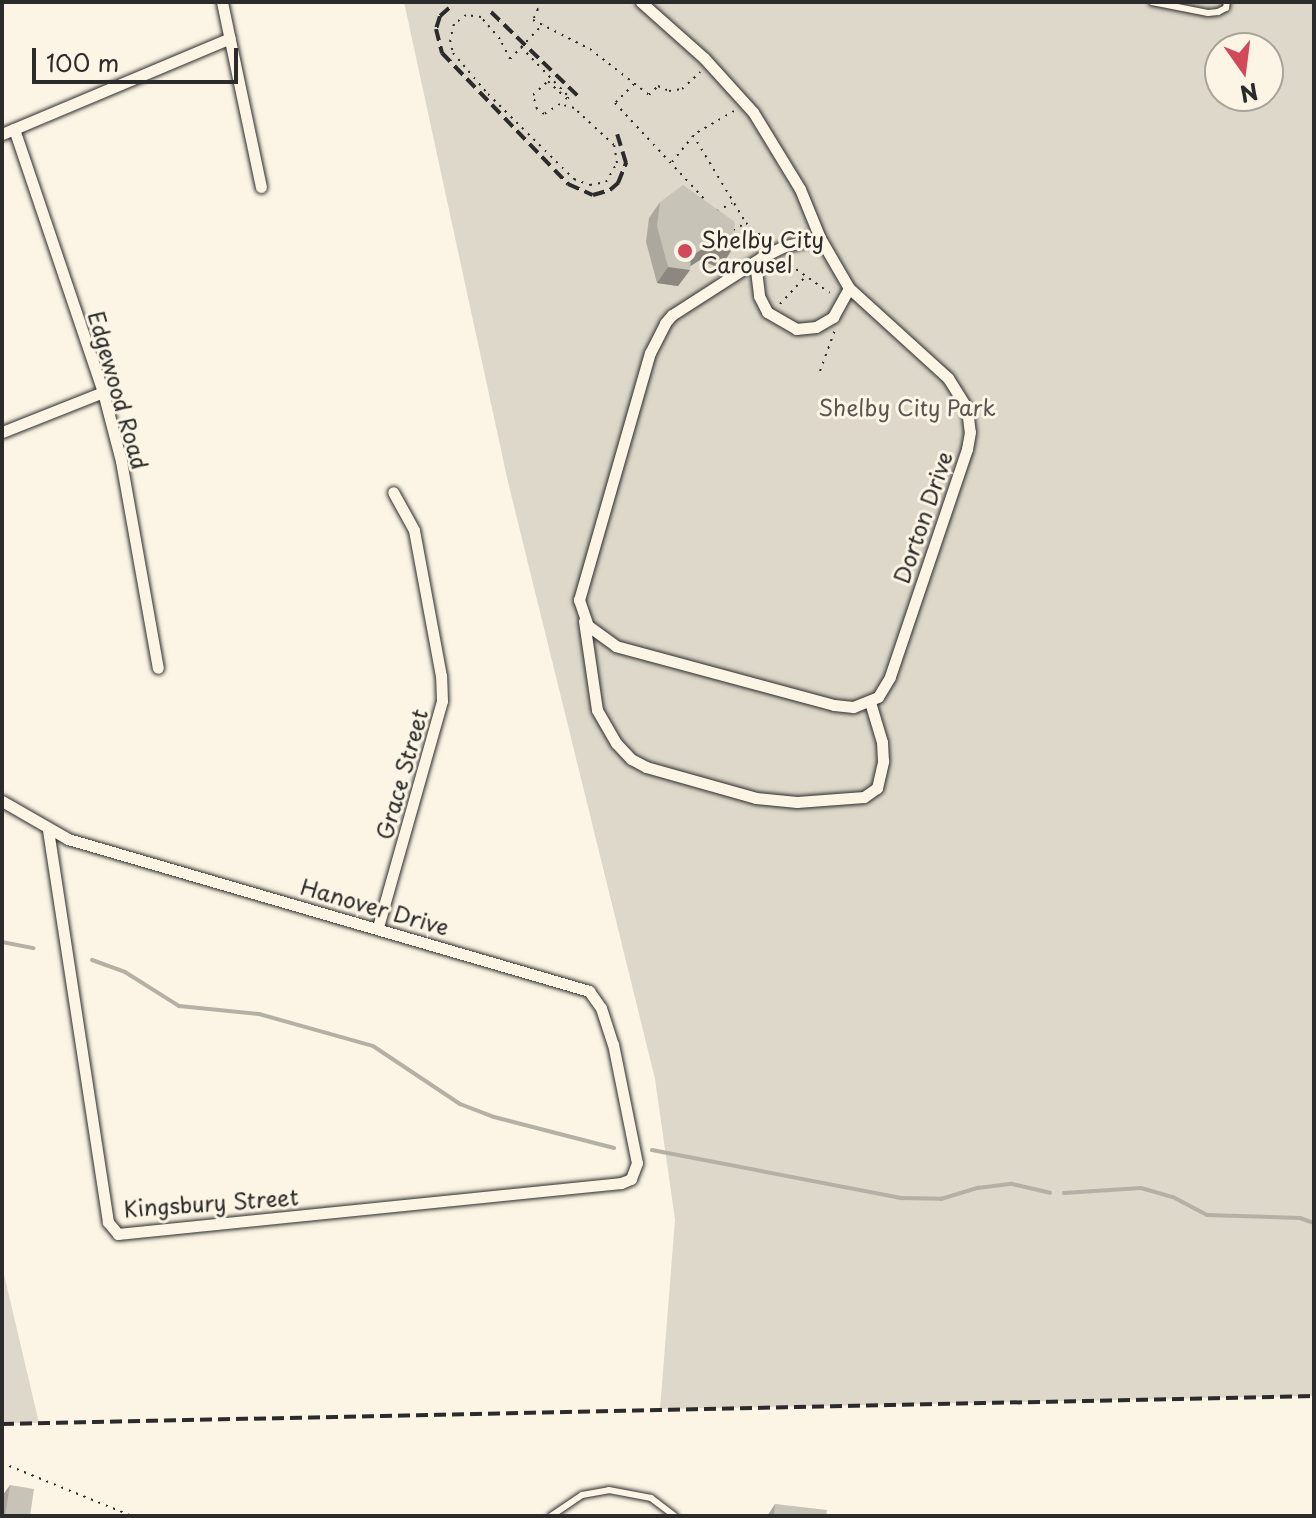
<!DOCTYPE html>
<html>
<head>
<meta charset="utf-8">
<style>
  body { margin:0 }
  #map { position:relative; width:1316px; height:1518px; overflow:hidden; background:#fcf5e5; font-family:"Playpen Sans",sans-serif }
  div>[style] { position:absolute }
  .green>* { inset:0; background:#ded8ca }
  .stream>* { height:4px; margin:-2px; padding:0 2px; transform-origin:2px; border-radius:2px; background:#b4b0a5 }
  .path>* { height:2px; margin-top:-1px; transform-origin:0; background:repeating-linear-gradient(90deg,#2b2b2b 0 2px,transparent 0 8px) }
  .roads { filter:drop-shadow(0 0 2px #2b2b2b) drop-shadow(0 0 2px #2b2b2b) }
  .service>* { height:6px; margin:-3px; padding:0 3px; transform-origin:3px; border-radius:3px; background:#fcf5e5 }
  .minor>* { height:11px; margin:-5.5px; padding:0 5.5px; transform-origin:5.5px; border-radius:5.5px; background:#fcf5e5 }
  .rail>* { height:4px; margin-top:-2px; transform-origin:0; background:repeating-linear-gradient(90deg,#2b2b2b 0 12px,transparent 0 18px) }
  .path-bridge>* { height:2px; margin-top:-1px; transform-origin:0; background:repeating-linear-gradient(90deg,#2b2b2b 0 2px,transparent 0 8px) }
  .wall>* { inset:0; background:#aca89d }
  .shaded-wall>* { inset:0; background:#8c8880 }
  .building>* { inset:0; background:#c8c3b7 }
  .dots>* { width:22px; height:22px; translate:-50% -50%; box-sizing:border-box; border:4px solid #fcf5e5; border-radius:50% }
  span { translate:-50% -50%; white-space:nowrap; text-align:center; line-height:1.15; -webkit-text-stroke:6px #fcf5e5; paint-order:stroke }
  .poi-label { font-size:22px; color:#2b2b2b }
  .left { translate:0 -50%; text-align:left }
  .street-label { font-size:22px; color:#2b2b2b }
  .park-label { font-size:22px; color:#585653 }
  .frame { position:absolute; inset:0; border:4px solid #2b2b2b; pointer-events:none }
  .north { position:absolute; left:1204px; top:32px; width:80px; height:80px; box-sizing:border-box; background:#fcf5e5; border:2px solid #a8a49b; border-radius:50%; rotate:166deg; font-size:22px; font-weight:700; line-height:32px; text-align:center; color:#2b2b2b }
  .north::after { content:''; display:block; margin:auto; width:28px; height:36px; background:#d1495b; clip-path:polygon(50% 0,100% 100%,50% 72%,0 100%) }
  .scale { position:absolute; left:32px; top:48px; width:206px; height:36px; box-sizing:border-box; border:4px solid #2b2b2b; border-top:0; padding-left:10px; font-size:24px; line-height:28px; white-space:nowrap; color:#2b2b2b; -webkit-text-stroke:6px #fcf5e5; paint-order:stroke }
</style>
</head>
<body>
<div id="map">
  <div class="green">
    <i style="clip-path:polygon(evenodd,404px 2px,1314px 2px,1314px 1396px,660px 1409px,675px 1220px,655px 1079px,508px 482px,404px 2px,1220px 48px,1268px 48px,1268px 96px,1220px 96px,1220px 48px)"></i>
    <i style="clip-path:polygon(2px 1266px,39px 1423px,2px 1423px)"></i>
  </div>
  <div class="stream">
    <i style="left:2px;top:942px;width:32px;rotate:11deg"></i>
    <i style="left:92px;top:960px;width:35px;rotate:20deg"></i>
    <i style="left:125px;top:972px;width:64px;rotate:32.2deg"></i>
    <i style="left:179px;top:1006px;width:80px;rotate:5.7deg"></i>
    <i style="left:259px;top:1014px;width:118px;rotate:15.7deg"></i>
    <i style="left:373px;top:1046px;width:105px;rotate:33.7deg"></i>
    <i style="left:460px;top:1104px;width:36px;rotate:21deg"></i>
    <i style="left:494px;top:1117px;width:124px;rotate:14.5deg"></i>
    <i style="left:652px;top:1150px;width:255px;rotate:10.9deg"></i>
    <i style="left:902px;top:1198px;width:39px;rotate:1deg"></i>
    <i style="left:941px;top:1199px;width:39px;rotate:-17deg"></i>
    <i style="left:978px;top:1188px;width:34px;rotate:-7deg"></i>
    <i style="left:1012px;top:1184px;width:39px;rotate:13deg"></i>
    <i style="left:1064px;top:1193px;width:77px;rotate:-3.7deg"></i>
    <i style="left:1141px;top:1188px;width:33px;rotate:16deg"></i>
    <i style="left:1173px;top:1197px;width:38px;rotate:28deg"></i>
    <i style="left:1207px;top:1215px;width:93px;rotate:1.8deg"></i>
    <i style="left:1300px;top:1218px;width:15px;rotate:20deg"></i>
  </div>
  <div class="path">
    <i style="left:532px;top:2px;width:9px;rotate:49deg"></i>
    <i style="left:538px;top:9px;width:12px;rotate:114deg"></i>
    <i style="left:533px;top:20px;width:64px;rotate:27deg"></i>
    <i style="left:590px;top:49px;width:75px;rotate:37.9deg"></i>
    <i style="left:649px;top:95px;width:13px;rotate:-45deg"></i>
    <i style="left:658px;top:86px;width:12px;rotate:24deg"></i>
    <i style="left:669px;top:91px;width:13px;rotate:-9deg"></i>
    <i style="left:682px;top:89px;width:25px;rotate:-43deg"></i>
    <i style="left:521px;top:47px;width:69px;rotate:46.2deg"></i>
    <i style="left:569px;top:97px;width:3px;rotate:135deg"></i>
    <i style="left:567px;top:99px;width:26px;rotate:-137deg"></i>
    <i style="left:510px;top:59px;width:22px;rotate:-117deg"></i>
    <i style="left:500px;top:39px;width:29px;rotate:-131deg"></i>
    <i style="left:481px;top:17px;width:15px;rotate:-172deg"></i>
    <i style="left:466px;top:15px;width:15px;rotate:143deg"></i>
    <i style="left:454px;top:24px;width:16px;rotate:104deg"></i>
    <i style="left:450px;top:40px;width:13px;rotate:77deg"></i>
    <i style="left:453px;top:53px;width:54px;rotate:49.5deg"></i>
    <i style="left:488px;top:94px;width:121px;rotate:44.7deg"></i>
    <i style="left:574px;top:179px;width:17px;rotate:21deg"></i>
    <i style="left:590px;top:185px;width:16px;rotate:-11deg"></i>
    <i style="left:606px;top:182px;width:22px;rotate:-60deg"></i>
    <i style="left:617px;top:163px;width:18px;rotate:-99deg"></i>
    <i style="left:614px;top:145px;width:54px;rotate:-137.2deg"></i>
    <i style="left:574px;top:108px;width:15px;rotate:-164deg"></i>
    <i style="left:560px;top:104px;width:19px;rotate:148deg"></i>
    <i style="left:544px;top:114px;width:9px;rotate:-144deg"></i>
    <i style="left:537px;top:109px;width:15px;rotate:-106deg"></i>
    <i style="left:533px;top:95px;width:21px;rotate:-43deg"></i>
    <i style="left:634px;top:84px;width:27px;rotate:135deg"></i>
    <i style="left:615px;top:103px;width:135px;rotate:47.1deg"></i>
    <i style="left:734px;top:111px;width:48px;rotate:149.7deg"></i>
    <i style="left:693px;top:135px;width:103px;rotate:58.9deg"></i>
    <i style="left:746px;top:223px;width:25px;rotate:40deg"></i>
    <i style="left:672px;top:162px;width:33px;rotate:-51deg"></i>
    <i style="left:717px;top:211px;width:17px;rotate:-28deg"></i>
    <i style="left:733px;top:230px;width:15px;rotate:-28deg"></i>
    <i style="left:783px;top:260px;width:57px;rotate:35.1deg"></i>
    <i style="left:780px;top:304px;width:37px;rotate:-47deg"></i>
    <i style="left:820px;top:371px;width:44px;rotate:-69.9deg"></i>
    <i style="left:2px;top:1463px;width:140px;rotate:22.2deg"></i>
  </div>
  <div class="roads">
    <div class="service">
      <i style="left:1152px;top:2px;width:57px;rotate:11.1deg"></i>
      <i style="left:1208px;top:13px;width:10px;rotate:-6deg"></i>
      <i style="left:1218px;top:12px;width:9px;rotate:-27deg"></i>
      <i style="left:1226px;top:8px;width:6px;rotate:-81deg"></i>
      <i style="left:551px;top:1516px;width:37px;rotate:-34deg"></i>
      <i style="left:582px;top:1495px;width:27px;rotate:-10deg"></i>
      <i style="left:609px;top:1490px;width:43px;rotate:10.8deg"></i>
      <i style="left:651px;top:1498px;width:30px;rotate:37deg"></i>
    </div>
    <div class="minor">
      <i style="left:222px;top:2px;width:189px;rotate:78.1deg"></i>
      <i style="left:641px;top:2px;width:84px;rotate:41.6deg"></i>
      <i style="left:704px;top:58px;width:73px;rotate:47.8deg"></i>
      <i style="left:753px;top:112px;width:90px;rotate:58.6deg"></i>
      <i style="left:800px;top:189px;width:53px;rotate:67.8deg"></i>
      <i style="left:820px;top:238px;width:58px;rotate:59.9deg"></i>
      <i style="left:849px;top:288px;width:134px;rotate:42.3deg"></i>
      <i style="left:948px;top:378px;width:36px;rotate:58deg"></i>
      <i style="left:967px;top:409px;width:23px;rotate:83deg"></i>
      <i style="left:970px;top:432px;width:17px;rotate:100deg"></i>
      <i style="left:967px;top:449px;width:241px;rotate:108.7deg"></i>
      <i style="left:890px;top:677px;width:23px;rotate:121deg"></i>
      <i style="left:878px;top:697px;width:27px;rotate:158deg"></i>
      <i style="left:853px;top:707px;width:19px;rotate:-174deg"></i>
      <i style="left:834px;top:705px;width:226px;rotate:-164.9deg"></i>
      <i style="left:616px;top:646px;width:34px;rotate:-144deg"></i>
      <i style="left:588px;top:626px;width:28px;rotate:-109deg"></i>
      <i style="left:579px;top:600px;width:257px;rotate:-74deg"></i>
      <i style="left:650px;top:353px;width:34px;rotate:-63deg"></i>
      <i style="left:665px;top:323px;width:11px;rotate:-49deg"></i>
      <i style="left:672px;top:315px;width:107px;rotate:-32.8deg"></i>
      <i style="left:762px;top:257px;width:25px;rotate:-26deg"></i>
      <i style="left:785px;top:246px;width:36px;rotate:-13deg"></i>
      <i style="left:14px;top:129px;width:278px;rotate:71.3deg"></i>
      <i style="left:103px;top:392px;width:71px;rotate:75.4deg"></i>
      <i style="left:121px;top:461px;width:210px;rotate:79.9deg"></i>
      <i style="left:2px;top:134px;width:247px;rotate:-22.8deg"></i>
      <i style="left:755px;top:262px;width:34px;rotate:83deg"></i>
      <i style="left:759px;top:296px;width:18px;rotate:63deg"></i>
      <i style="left:767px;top:312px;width:34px;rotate:30deg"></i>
      <i style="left:796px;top:329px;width:20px;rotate:-6deg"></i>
      <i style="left:816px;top:327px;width:20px;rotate:-30deg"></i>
      <i style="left:833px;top:317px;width:33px;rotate:-61deg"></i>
      <i style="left:2px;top:432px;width:109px;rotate:-21.6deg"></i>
      <i style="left:584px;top:621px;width:90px;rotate:81.7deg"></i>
      <i style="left:597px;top:710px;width:38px;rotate:60deg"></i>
      <i style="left:616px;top:743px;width:22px;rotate:47deg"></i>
      <i style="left:631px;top:759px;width:17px;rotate:28deg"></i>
      <i style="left:646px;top:767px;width:114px;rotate:15.7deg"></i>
      <i style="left:756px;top:798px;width:41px;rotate:5.6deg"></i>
      <i style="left:797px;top:802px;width:67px;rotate:-4.3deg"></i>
      <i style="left:864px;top:797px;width:16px;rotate:-35deg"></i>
      <i style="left:877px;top:788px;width:28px;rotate:-77deg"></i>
      <i style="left:883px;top:761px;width:19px;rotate:-93deg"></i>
      <i style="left:882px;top:742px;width:42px;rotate:-106.7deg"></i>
      <i style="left:2px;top:801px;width:76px;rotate:29.9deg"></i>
      <i style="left:68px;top:839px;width:543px;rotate:16.26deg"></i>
      <i style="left:589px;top:991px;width:21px;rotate:55deg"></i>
      <i style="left:601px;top:1008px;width:38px;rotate:72deg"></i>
      <i style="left:613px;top:1044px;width:121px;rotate:78.6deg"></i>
      <i style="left:637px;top:1163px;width:17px;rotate:111deg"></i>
      <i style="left:631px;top:1179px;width:11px;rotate:158deg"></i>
      <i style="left:621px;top:1183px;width:506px;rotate:174.21deg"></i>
      <i style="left:118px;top:1234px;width:16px;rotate:-130deg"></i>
      <i style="left:108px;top:1222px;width:397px;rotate:-98.7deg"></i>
      <i style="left:378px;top:927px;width:235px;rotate:-74.2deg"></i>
      <i style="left:442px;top:701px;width:25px;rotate:-92deg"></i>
      <i style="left:441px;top:676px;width:148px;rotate:-100.5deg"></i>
      <i style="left:414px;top:530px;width:43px;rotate:-118.9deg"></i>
    </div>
  </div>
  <div class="rail">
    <i style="left:449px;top:8px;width:12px;rotate:138deg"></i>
    <i style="left:440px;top:16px;width:14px;rotate:107deg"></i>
    <i style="left:436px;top:29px;width:25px;rotate:76deg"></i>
    <i style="left:442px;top:53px;width:182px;rotate:46.1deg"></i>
    <i style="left:568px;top:184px;width:27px;rotate:24deg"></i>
    <i style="left:593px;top:195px;width:18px;rotate:-16deg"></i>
    <i style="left:610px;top:190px;width:11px;rotate:-41deg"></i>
    <i style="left:618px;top:183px;width:22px;rotate:-68deg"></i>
    <i style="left:626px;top:163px;width:31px;rotate:-107deg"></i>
    <i style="left:491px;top:12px;width:125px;rotate:44deg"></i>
    <i style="left:2px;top:1424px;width:1312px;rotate:-1.22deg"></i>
  </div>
  <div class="path-bridge">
    <i style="left:510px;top:59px;width:48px;rotate:-46.7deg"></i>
  </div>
  <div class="wall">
    <i style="clip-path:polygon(660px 202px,731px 251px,720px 268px,700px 260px,690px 266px,690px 270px,678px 286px,657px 283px,646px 242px,649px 218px)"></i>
    <i style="clip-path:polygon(10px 1485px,30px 1516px,2px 1516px,2px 1496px)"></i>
    <i style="clip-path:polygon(775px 1504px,826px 1516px,767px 1516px)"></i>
  </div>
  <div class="shaded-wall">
    <i style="clip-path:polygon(711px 244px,731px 251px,720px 268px,700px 260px,686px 269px,690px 270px,678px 286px,657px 283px,668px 267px)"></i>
  </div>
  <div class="building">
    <i style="clip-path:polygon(683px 185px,735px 222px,731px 251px,711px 244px,691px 256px,690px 270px,668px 267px,657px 226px,660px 202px)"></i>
    <i style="clip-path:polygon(10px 1485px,34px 1489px,30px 1516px,5px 1516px)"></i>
    <i style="clip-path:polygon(775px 1504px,827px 1510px,826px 1516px,774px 1516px)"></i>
  </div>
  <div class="dots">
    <i style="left:685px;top:251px;background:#d1495b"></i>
  </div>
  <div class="poi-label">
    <span class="left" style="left:701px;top:251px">Shelby City<br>Carousel</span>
  </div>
  <div class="street-label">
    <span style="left:119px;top:390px;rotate:74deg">Edgewood Road</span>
    <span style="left:922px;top:517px;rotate:-71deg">Dorton Drive</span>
    <span style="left:401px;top:774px;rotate:-74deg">Grace Street</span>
    <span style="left:375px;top:906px;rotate:16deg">Hanover Drive</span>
    <span style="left:211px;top:1202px;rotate:-4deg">Kingsbury Street</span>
  </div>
  <div class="park-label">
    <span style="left:907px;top:407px">Shelby City Park</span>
  </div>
  <div class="frame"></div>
  <div class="north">N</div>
  <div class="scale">100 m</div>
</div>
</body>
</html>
